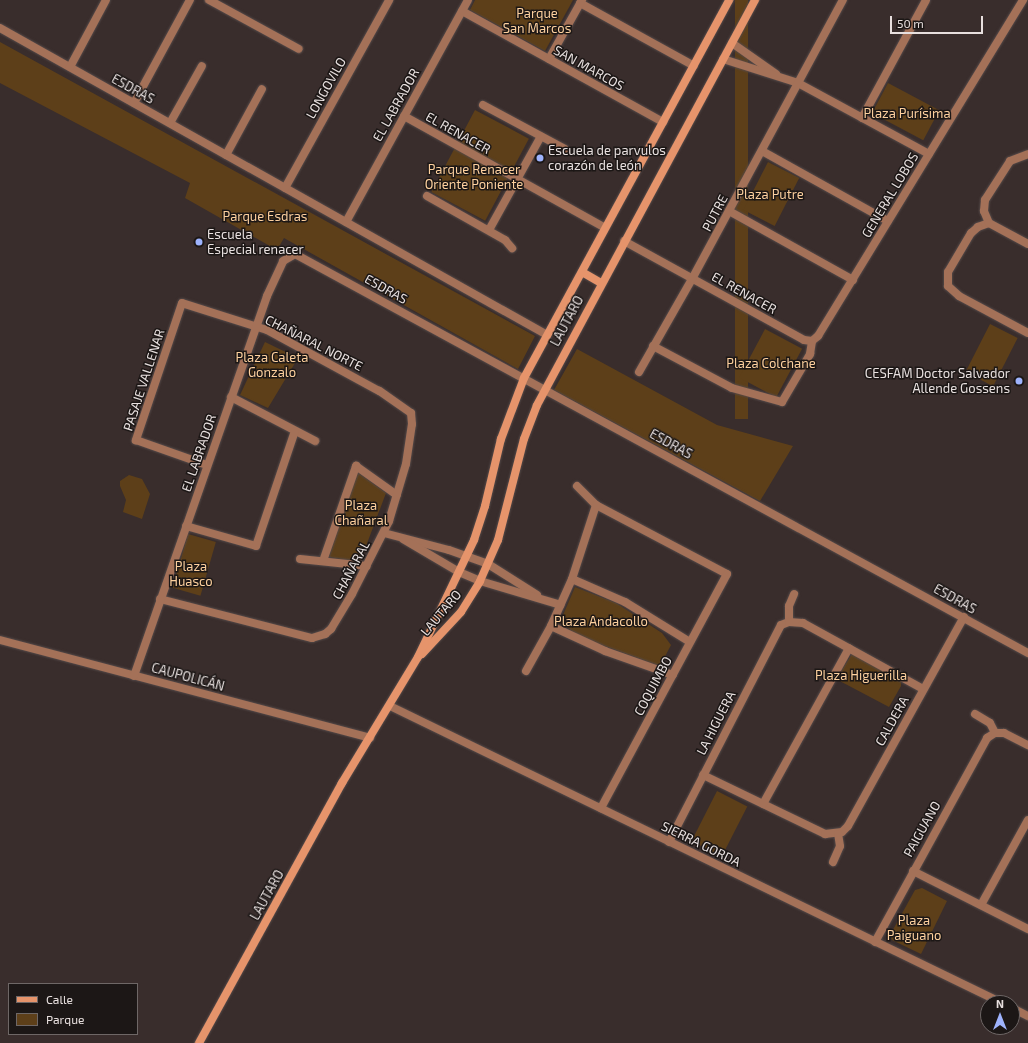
<!DOCTYPE html>
<html>
<head>
<meta charset="utf-8">
<style>
  body { margin:0 }
  #map { position:relative; width:1028px; height:1043px; overflow:hidden; background:#392d2c; font-family:"Exo 2",sans-serif }
  div>[style] { position:absolute }
  .green>* { inset:0; background:#5d3f19; transform-origin:0 0 }
  .roads { filter:drop-shadow(0 0 1px #554a49) drop-shadow(0 0 1px #554a49) }
  .street>* { height:8px; margin:-4px; padding:0 4px; transform-origin:4px; border-radius:4px; background:#a47158 }
  .secondary>* { height:8px; margin:-4px; padding:0 4px; transform-origin:4px; border-radius:4px; background:#e6946b }
  .dots>* { width:11px; height:11px; translate:-50% -50%; box-sizing:border-box; border:2px solid #1c1716; border-radius:50% }
  span { translate:-50% -50%; white-space:nowrap; text-align:center; line-height:1.15; -webkit-text-stroke:3px #1c1716; paint-order:stroke }
  .park-label { font-size:13px; color:#fdd09e }
  .street-label { font-size:13px; color:#e8e0df }
  .poi-label { font-size:13px; color:#e8e0df }
  .left { translate:0 -50%; text-align:left }
  .right { translate:-100% -50%; text-align:right }
  .legend { position:absolute; left:8px; top:983px; width:130px; height:52px; box-sizing:border-box; background:#1c1716; border:1px solid #6e6766; margin:0; padding:5px 7px; list-style:none; font-size:12px; color:#e8e0df }
  .legend li { display:flex; align-items:center; gap:8px; height:20px }
  .legend b { width:20px; border:1px solid #6e6766 }
  .north { position:absolute; left:980px; top:995px; width:40px; height:40px; box-sizing:border-box; background:#1c1716; border:1px solid #6e6766; border-radius:50%; rotate:0deg; font-size:11px; font-weight:700; line-height:16px; text-align:center; color:#e8e0df }
  .north::after { content:''; display:block; margin:auto; width:14px; height:18px; background:#9eb3fd; clip-path:polygon(50% 0,100% 100%,50% 72%,0 100%) }
  .scale { position:absolute; left:890px; top:16px; width:93px; height:18px; box-sizing:border-box; border:2px solid #e8e0df; border-top:0; padding-left:5px; font-size:12px; line-height:14px; white-space:nowrap; color:#e8e0df; -webkit-text-stroke:3px #1c1716; paint-order:stroke }
</style>
</head>
<body>
<div id="map">
  <div class="green">
    <i style="clip-path:polygon(475px 0,573px 0,545px 51px,470px 10px)"></i>
    <i style="left:735px;top:0;width:13px;height:419px"></i>
    <i style="clip-path:polygon(0 42px,535px 336px,518px 369px,284px 238px,277px 250px,185px 198px,190px 183px,0 83px)"></i>
    <i style="left:888px;top:83px;width:58px;height:34px;rotate:28deg"></i>
    <i style="left:475px;top:110px;width:61px;height:93px;rotate:28deg"></i>
    <i style="left:768px;top:162px;width:35px;height:54px;rotate:27deg"></i>
    <i style="left:990px;top:324px;width:31px;height:54px;rotate:27deg"></i>
    <i style="left:765px;top:329px;width:42px;height:55px;rotate:28deg"></i>
    <i style="clip-path:polygon(265px 342px,298px 358px,268px 408px,240px 395px)"></i>
    <i style="clip-path:polygon(577px 349px,717px 425px,793px 446px,760px 501px,554px 390px)"></i>
    <i style="clip-path:polygon(357px 472px,386px 493px,360px 562px,329px 557px)"></i>
    <i style="clip-path:polygon(129px 475px,142px 479px,150px 494px,142px 519px,123px 512px,126px 500px,120px 486px,120px 481px)"></i>
    <i style="left:188px;top:534px;width:29px;height:56px;rotate:16deg"></i>
    <i style="clip-path:polygon(575px 587px,616px 603px,662px 633px,671px 645px,660px 666px,580px 637px,560px 622px)"></i>
    <i style="clip-path:polygon(852px 654px,901px 681px,901px 686px,889px 707px,836px 679px)"></i>
    <i style="left:717px;top:791px;width:34px;height:56px;rotate:27deg"></i>
    <i style="clip-path:polygon(922px 888px,947px 901px,921px 954px,892px 940px,890px 935px,915px 890px)"></i>
  </div>
  <div class="roads">
    <div class="street">
      <i style="left:209px;top:0;width:102px;rotate:28.6deg"></i>
      <i style="left:580px;top:3px;width:130px;rotate:28.9deg"></i>
      <i style="left:462px;top:11px;width:230px;rotate:28.9deg"></i>
      <i style="left:0;top:28px;width:627px;rotate:29.3deg"></i>
      <i style="left:732px;top:43px;width:54px;rotate:35.2deg"></i>
      <i style="left:549px;top:59px;width:68px;rotate:-60.8deg"></i>
      <i style="left:723px;top:59px;width:79px;rotate:17.7deg"></i>
      <i style="left:798px;top:83px;width:149px;rotate:28.5deg"></i>
      <i style="left:70px;top:67px;width:76px;rotate:-61.8deg"></i>
      <i style="left:134px;top:103px;width:117px;rotate:-61.5deg"></i>
      <i style="left:483px;top:105px;width:93px;rotate:28.2deg"></i>
      <i style="left:404px;top:116px;width:230px;rotate:29.1deg"></i>
      <i style="left:862px;top:118px;width:134px;rotate:-61.5deg"></i>
      <i style="left:170px;top:123px;width:65px;rotate:-60.7deg"></i>
      <i style="left:762px;top:151px;width:144px;rotate:29.1deg"></i>
      <i style="left:226px;top:155px;width:75px;rotate:-61.4deg"></i>
      <i style="left:285px;top:188px;width:215px;rotate:-61deg"></i>
      <i style="left:427px;top:196px;width:90px;rotate:29.4deg"></i>
      <i style="left:505px;top:240px;width:11px;rotate:49deg"></i>
      <i style="left:729px;top:211px;width:142px;rotate:29.1deg"></i>
      <i style="left:346px;top:222px;width:253px;rotate:-61.2deg"></i>
      <i style="left:989px;top:223px;width:12px;rotate:160deg"></i>
      <i style="left:978px;top:227px;width:9px;rotate:139deg"></i>
      <i style="left:971px;top:233px;width:45px;rotate:120.5deg"></i>
      <i style="left:948px;top:272px;width:14px;rotate:90deg"></i>
      <i style="left:948px;top:286px;width:15px;rotate:42deg"></i>
      <i style="left:959px;top:296px;width:78px;rotate:28.2deg"></i>
      <i style="left:989px;top:223px;width:13px;rotate:-113deg"></i>
      <i style="left:984px;top:211px;width:11px;rotate:-85deg"></i>
      <i style="left:985px;top:200px;width:46px;rotate:-57.3deg"></i>
      <i style="left:1010px;top:161px;width:19px;rotate:-21deg"></i>
      <i style="left:989px;top:223px;width:44px;rotate:28.3deg"></i>
      <i style="left:489px;top:230px;width:107px;rotate:-61deg"></i>
      <i style="left:624px;top:241px;width:205px;rotate:28.8deg"></i>
      <i style="left:804px;top:340px;width:8px;rotate:7deg"></i>
      <i style="left:812px;top:341px;width:8px;rotate:-40deg"></i>
      <i style="left:818px;top:336px;width:394px;rotate:-58.6deg"></i>
      <i style="left:653px;top:346px;width:89px;rotate:28deg"></i>
      <i style="left:732px;top:388px;width:52px;rotate:15.6deg"></i>
      <i style="left:782px;top:402px;width:56px;rotate:-59.7deg"></i>
      <i style="left:810px;top:354px;width:13px;rotate:-81deg"></i>
      <i style="left:639px;top:372px;width:107px;rotate:-60.3deg"></i>
      <i style="left:692px;top:279px;width:317px;rotate:-61.6deg"></i>
      <i style="left:231px;top:397px;width:95px;rotate:27.6deg"></i>
      <i style="left:577px;top:486px;width:27px;rotate:45deg"></i>
      <i style="left:596px;top:505px;width:148px;rotate:27.8deg"></i>
      <i style="left:727px;top:574px;width:266px;rotate:118.3deg"></i>
      <i style="left:186px;top:526px;width:73px;rotate:15.9deg"></i>
      <i style="left:256px;top:546px;width:121px;rotate:-71.3deg"></i>
      <i style="left:384px;top:533px;width:67px;rotate:14.7deg"></i>
      <i style="left:449px;top:550px;width:41px;rotate:19.7deg"></i>
      <i style="left:488px;top:564px;width:58px;rotate:32.3deg"></i>
      <i style="left:403px;top:539px;width:65px;rotate:30.5deg"></i>
      <i style="left:459px;top:572px;width:23px;rotate:23deg"></i>
      <i style="left:480px;top:581px;width:84px;rotate:16.5deg"></i>
      <i style="left:300px;top:559px;width:67px;rotate:6deg"></i>
      <i style="left:323px;top:561px;width:101px;rotate:-70.8deg"></i>
      <i style="left:356px;top:466px;width:50px;rotate:35.3deg"></i>
      <i style="left:572px;top:579px;width:58px;rotate:23.5deg"></i>
      <i style="left:625px;top:602px;width:76px;rotate:31.6deg"></i>
      <i style="left:160px;top:599px;width:157px;rotate:14.4deg"></i>
      <i style="left:312px;top:638px;width:14px;rotate:-17deg"></i>
      <i style="left:325px;top:634px;width:8px;rotate:-40deg"></i>
      <i style="left:331px;top:629px;width:41px;rotate:-59deg"></i>
      <i style="left:352px;top:594px;width:82px;rotate:-63.1deg"></i>
      <i style="left:389px;top:521px;width:59px;rotate:-73.4deg"></i>
      <i style="left:406px;top:464px;width:40px;rotate:-81.5deg"></i>
      <i style="left:412px;top:424px;width:11px;rotate:-95deg"></i>
      <i style="left:411px;top:413px;width:39px;rotate:-145deg"></i>
      <i style="left:379px;top:391px;width:128px;rotate:-151.4deg"></i>
      <i style="left:267px;top:330px;width:89px;rotate:-162.4deg"></i>
      <i style="left:182px;top:303px;width:145px;rotate:108.6deg"></i>
      <i style="left:136px;top:440px;width:75px;rotate:19.4deg"></i>
      <i style="left:789px;top:622px;width:16px;rotate:-90deg"></i>
      <i style="left:789px;top:606px;width:13px;rotate:-67deg"></i>
      <i style="left:551px;top:626px;width:60px;rotate:24.8deg"></i>
      <i style="left:605px;top:651px;width:72px;rotate:19.4deg"></i>
      <i style="left:0;top:640px;width:383px;rotate:14.8deg"></i>
      <i style="left:526px;top:671px;width:51px;rotate:-60.9deg"></i>
      <i style="left:551px;top:626px;width:51px;rotate:-65.9deg"></i>
      <i style="left:572px;top:579px;width:78px;rotate:-72deg"></i>
      <i style="left:134px;top:676px;width:403px;rotate:-70.7deg"></i>
      <i style="left:267px;top:296px;width:38px;rotate:-65deg"></i>
      <i style="left:283px;top:261px;width:14px;rotate:-30deg"></i>
      <i style="left:295px;top:254px;width:835px;rotate:28.56deg"></i>
      <i style="left:390px;top:706px;width:680px;rotate:25.89deg"></i>
      <i style="left:975px;top:714px;width:17px;rotate:31deg"></i>
      <i style="left:990px;top:723px;width:11px;rotate:63deg"></i>
      <i style="left:703px;top:775px;width:136px;rotate:25.8deg"></i>
      <i style="left:825px;top:834px;width:17px;rotate:-7deg"></i>
      <i style="left:842px;top:832px;width:8px;rotate:-45deg"></i>
      <i style="left:848px;top:826px;width:239px;rotate:-61deg"></i>
      <i style="left:763px;top:804px;width:178px;rotate:-61.1deg"></i>
      <i style="left:669px;top:842px;width:244px;rotate:-62.7deg"></i>
      <i style="left:781px;top:625px;width:9px;rotate:-21deg"></i>
      <i style="left:789px;top:622px;width:14px;rotate:4deg"></i>
      <i style="left:803px;top:623px;width:137px;rotate:28.8deg"></i>
      <i style="left:833px;top:862px;width:17px;rotate:-66deg"></i>
      <i style="left:840px;top:846px;width:12px;rotate:-99deg"></i>
      <i style="left:913px;top:871px;width:129px;rotate:26.8deg"></i>
      <i style="left:981px;top:905px;width:97px;rotate:-61.1deg"></i>
      <i style="left:875px;top:942px;width:233px;rotate:-61.2deg"></i>
      <i style="left:987px;top:738px;width:9px;rotate:-32deg"></i>
      <i style="left:995px;top:733px;width:9px"></i>
      <i style="left:1004px;top:733px;width:27px;rotate:27deg"></i>
      <i style="left:1012px;top:1008px;width:18px;rotate:27deg"></i>
    </div>
    <div class="secondary">
      <i style="left:582px;top:272px;width:22px;rotate:30deg"></i>
      <i style="left:422px;top:654px;width:57px;rotate:-47.1deg"></i>
      <i style="left:461px;top:612px;width:36px;rotate:-58deg"></i>
      <i style="left:480px;top:581px;width:45px;rotate:-66.3deg"></i>
      <i style="left:498px;top:540px;width:104px;rotate:-75.6deg"></i>
      <i style="left:524px;top:439px;width:36px;rotate:-69deg"></i>
      <i style="left:537px;top:405px;width:460px;rotate:-61.7deg"></i>
      <i style="left:199px;top:1043px;width:297px;rotate:-61.2deg"></i>
      <i style="left:342px;top:783px;width:147px;rotate:-58.9deg"></i>
      <i style="left:418px;top:657px;width:130px;rotate:-64.4deg"></i>
      <i style="left:474px;top:540px;width:36px;rotate:-72deg"></i>
      <i style="left:485px;top:506px;width:69px;rotate:-76.6deg"></i>
      <i style="left:501px;top:439px;width:65px;rotate:-69.3deg"></i>
      <i style="left:524px;top:378px;width:430px;rotate:-61.5deg"></i>
    </div>
  </div>
  <div class="dots">
    <i style="left:540px;top:158px;background:#9eb3fd"></i>
    <i style="left:199px;top:242px;background:#9eb3fd"></i>
    <i style="left:1019px;top:381px;background:#9eb3fd"></i>
  </div>
  <div class="park-label">
    <span style="left:537px;top:21px">Parque<br>San Marcos</span>
    <span style="left:907px;top:113px">Plaza Purísima</span>
    <span style="left:474px;top:177px">Parque Renacer<br>Oriente Poniente</span>
    <span style="left:770px;top:194px">Plaza Putre</span>
    <span style="left:265px;top:216px">Parque Esdras</span>
    <span style="left:272px;top:365px">Plaza Caleta<br>Gonzalo</span>
    <span style="left:771px;top:363px">Plaza Colchane</span>
    <span style="left:361px;top:513px">Plaza<br>Chañaral</span>
    <span style="left:191px;top:574px">Plaza<br>Huasco</span>
    <span style="left:601px;top:621px">Plaza Andacollo</span>
    <span style="left:861px;top:675px">Plaza Higuerilla</span>
    <span style="left:914px;top:928px">Plaza<br>Paiguano</span>
  </div>
  <div class="street-label">
    <span style="left:589px;top:68px;rotate:29deg">SAN MARCOS</span>
    <span style="left:326px;top:88px;rotate:-61deg">LONGOVILO</span>
    <span style="left:133px;top:89px;rotate:29deg">ESDRAS</span>
    <span style="left:396px;top:105px;rotate:-61deg">EL LABRADOR</span>
    <span style="left:458px;top:133px;rotate:29deg">EL RENACER</span>
    <span style="left:890px;top:195px;rotate:-59deg">GENERAL LOBOS</span>
    <span style="left:715px;top:213px;rotate:-62deg">PUTRE</span>
    <span style="left:386px;top:289px;rotate:29deg">ESDRAS</span>
    <span style="left:744px;top:293px;rotate:29deg">EL RENACER</span>
    <span style="left:567px;top:321px;rotate:-62deg">LAUTARO</span>
    <span style="left:314px;top:343px;rotate:27deg">CHAÑARAL NORTE</span>
    <span style="left:144px;top:380px;rotate:-72deg">PASAJE VALLENAR</span>
    <span style="left:671px;top:444px;rotate:29deg">ESDRAS</span>
    <span style="left:199px;top:453px;rotate:-71deg">EL LABRADOR</span>
    <span style="left:351px;top:570px;rotate:-62deg">CHAÑARAL</span>
    <span style="left:955px;top:599px;rotate:29deg">ESDRAS</span>
    <span style="left:441px;top:613px;rotate:-50deg">LAUTARO</span>
    <span style="left:188px;top:677px;rotate:15deg">CAUPOLICÁN</span>
    <span style="left:653px;top:686px;rotate:-62deg">COQUIMBO</span>
    <span style="left:892px;top:721px;rotate:-61deg">CALDERA</span>
    <span style="left:716px;top:723px;rotate:-63deg">LA HIGUERA</span>
    <span style="left:922px;top:829px;rotate:-61deg">PAIGUANO</span>
    <span style="left:701px;top:844px;rotate:26deg">SIERRA GORDA</span>
    <span style="left:267px;top:895px;rotate:-61deg">LAUTARO</span>
  </div>
  <div class="poi-label">
    <span class="left" style="left:548px;top:158px">Escuela de parvulos<br>corazón de león</span>
    <span class="left" style="left:207px;top:242px">Escuela<br>Especial renacer</span>
    <span class="right" style="left:1010px;top:381px">CESFAM Doctor Salvador<br>Allende Gossens</span>
  </div>
  <ul class="legend">
  <li><b style="height:5px;background:#e6946b"></b>Calle</li>
  <li><b style="height:11px;background:#5d3f19"></b>Parque</li>
  </ul>
  <div class="north">N</div>
  <div class="scale">50 m</div>
</div>
</body>
</html>
